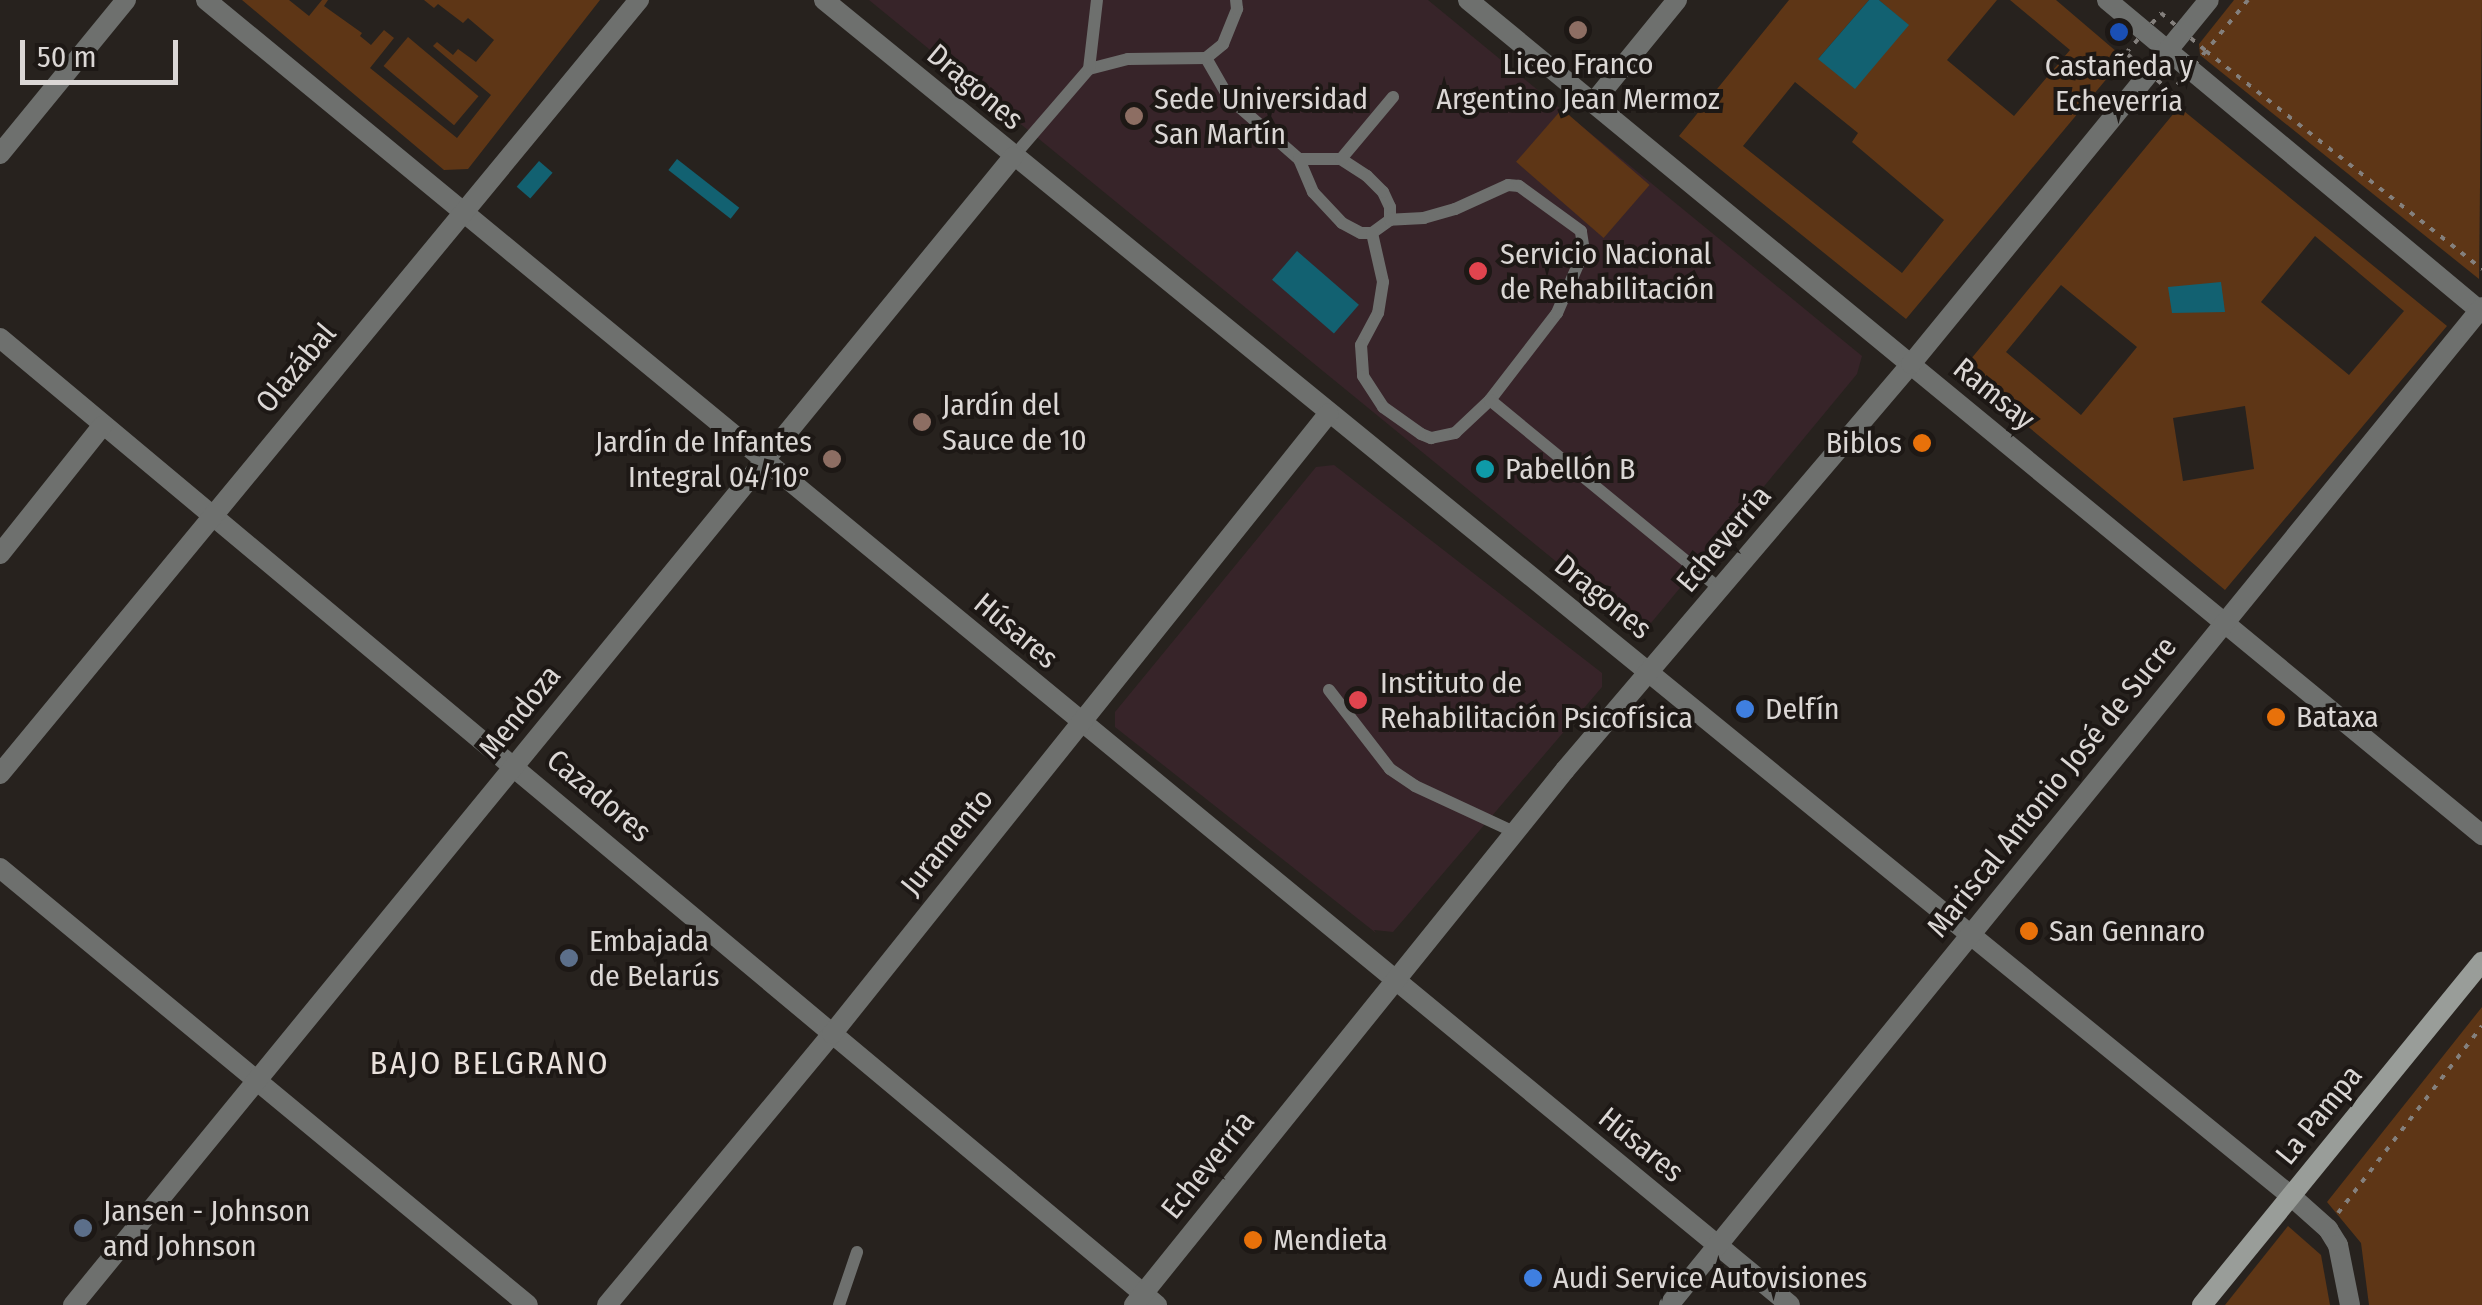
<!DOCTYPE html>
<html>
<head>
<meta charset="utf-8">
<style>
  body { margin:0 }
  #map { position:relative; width:2482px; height:1305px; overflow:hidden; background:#27221e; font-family:"Fira Sans Condensed",sans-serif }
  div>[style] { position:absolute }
  .medical>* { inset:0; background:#372429 }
  .green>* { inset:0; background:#5e3616; transform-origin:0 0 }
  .water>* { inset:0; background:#126171; transform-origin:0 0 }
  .path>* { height:4px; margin-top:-2px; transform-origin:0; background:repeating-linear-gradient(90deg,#84807d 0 5px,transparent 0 13px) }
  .lane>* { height:12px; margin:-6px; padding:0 6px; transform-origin:6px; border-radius:6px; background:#6e706e }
  .street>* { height:20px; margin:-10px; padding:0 10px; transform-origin:10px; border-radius:10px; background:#6e706e }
  .secondary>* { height:20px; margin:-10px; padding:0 10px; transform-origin:10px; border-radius:10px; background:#999d99 }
  .dots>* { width:28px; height:28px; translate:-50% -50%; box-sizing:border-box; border:5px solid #1d1815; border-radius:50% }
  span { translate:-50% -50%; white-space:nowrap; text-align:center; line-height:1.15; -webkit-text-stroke:8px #1d1815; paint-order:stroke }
  .poi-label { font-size:30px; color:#dbd7d5 }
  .left { translate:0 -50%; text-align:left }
  .right { translate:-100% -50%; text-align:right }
  .street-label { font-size:30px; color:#dbd7d5 }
  .neighbourhood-label { font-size:32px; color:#e9e1dc; letter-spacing:2.5px }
  .scale { position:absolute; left:20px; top:40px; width:158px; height:45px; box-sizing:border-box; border:5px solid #dbd7d5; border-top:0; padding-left:12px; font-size:30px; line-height:35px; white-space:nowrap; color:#dbd7d5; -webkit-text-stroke:8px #1d1815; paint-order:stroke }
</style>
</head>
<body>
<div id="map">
  <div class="medical">
    <i style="clip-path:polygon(869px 0,1428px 0,1862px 356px,1857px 374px,1651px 623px,1635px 626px)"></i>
    <i style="clip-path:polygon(1334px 465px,1602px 673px,1602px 687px,1393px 932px,1374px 930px,1376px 933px,1115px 727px,1115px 712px,1316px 467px)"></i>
  </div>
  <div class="green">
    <i style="clip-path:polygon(242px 0,289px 0,309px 16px,322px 0,328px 0,324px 6px,362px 33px,360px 36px,371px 45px,384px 30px,394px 38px,370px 68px,457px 138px,491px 95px,433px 46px,437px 42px,453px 55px,458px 49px,476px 62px,494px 40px,468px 18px,463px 23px,438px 4px,434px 8px,424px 0,600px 0,468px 169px,444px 170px)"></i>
    <i style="clip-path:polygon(evenodd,1789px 0,1869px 0,1818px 59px,1908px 25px,1879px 0,1997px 0,1947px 60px,2014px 116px,2070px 50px,2010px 0,2056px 0,2124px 58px,1906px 319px,1679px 136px,1789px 0,1795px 82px,1858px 133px,1852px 142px,1944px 220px,1902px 273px,1743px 146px,1795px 82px)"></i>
    <i style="clip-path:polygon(2234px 0,2482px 0,2479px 279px,2200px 55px,2199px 44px)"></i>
    <i style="left:408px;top:37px;width:92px;height:38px;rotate:40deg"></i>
    <i style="clip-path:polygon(evenodd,2179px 107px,2447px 326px,2225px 590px,1961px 371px,2179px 107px,2315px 236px,2404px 311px,2349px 375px,2261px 302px,2315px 236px,2179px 107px,2061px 285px,2137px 347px,2081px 415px,2006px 352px,2061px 285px,2179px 107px,2245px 406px,2254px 469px,2183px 481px,2173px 418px,2245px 406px)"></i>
    <i style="left:1562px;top:109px;width:116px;height:70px;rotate:41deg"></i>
    <i style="clip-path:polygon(2482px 1007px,2482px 1305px,2369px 1305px,2361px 1243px,2327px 1202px)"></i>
    <i style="clip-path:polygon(2288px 1226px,2321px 1255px,2330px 1305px,2225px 1305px)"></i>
  </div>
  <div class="water">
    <i style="clip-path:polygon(1869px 0,1879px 0,1909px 25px,1855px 89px,1818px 59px)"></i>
    <i style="left:677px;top:159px;width:79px;height:14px;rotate:38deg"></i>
    <i style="left:539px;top:161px;width:18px;height:34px;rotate:41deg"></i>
    <i style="left:1297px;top:251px;width:82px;height:38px;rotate:41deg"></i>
    <i style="clip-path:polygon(2221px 282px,2225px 312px,2172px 313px,2168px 287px)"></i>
  </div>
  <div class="path">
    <i style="left:2248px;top:0;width:66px;rotate:129.5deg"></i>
    <i style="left:2206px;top:51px;width:352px;rotate:38.3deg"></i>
    <i style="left:2161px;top:13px;width:59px;rotate:40.2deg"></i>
    <i style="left:2206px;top:51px;width:54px;rotate:130.5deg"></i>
    <i style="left:2171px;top:92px;width:60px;rotate:-139.1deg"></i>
    <i style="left:2126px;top:53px;width:53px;rotate:-48.8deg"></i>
    <i style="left:2338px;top:1213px;width:236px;rotate:-52.4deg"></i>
  </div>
  <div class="lane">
    <i style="left:1206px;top:58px;width:46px;rotate:60.1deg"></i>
    <i style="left:1229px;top:98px;width:93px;rotate:41.1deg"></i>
    <i style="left:1299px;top:159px;width:36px;rotate:67deg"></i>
    <i style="left:1313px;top:192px;width:42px;rotate:46.9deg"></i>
    <i style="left:1342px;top:223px;width:21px;rotate:28deg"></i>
    <i style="left:1361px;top:233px;width:11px"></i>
    <i style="left:1372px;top:233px;width:22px;rotate:-36deg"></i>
    <i style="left:1390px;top:220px;width:13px;rotate:-90deg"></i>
    <i style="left:1390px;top:207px;width:17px;rotate:-115deg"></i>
    <i style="left:1383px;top:192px;width:23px;rotate:-135deg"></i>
    <i style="left:1367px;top:176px;width:31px;rotate:-147deg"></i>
    <i style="left:1341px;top:159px;width:42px;rotate:180deg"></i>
    <i style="left:1089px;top:69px;width:40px;rotate:-14.4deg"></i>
    <i style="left:1128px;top:59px;width:78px;rotate:-0.7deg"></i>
    <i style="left:1206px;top:58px;width:22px;rotate:-39deg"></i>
    <i style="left:1223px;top:44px;width:38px;rotate:-68deg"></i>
    <i style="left:1237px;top:9px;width:9px;rotate:-96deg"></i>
    <i style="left:1013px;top:157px;width:116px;rotate:-49.2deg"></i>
    <i style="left:1089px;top:69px;width:69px;rotate:-83.4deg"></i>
    <i style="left:1341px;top:159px;width:81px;rotate:-50deg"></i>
    <i style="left:1372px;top:233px;width:50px;rotate:77.3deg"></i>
    <i style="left:1383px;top:282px;width:31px;rotate:99deg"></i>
    <i style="left:1378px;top:313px;width:36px;rotate:118deg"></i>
    <i style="left:1361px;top:345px;width:31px;rotate:86deg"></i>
    <i style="left:1363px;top:376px;width:37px;rotate:57deg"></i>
    <i style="left:1383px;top:407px;width:47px;rotate:35.4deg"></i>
    <i style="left:1421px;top:434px;width:11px;rotate:22deg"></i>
    <i style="left:1431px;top:438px;width:25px;rotate:-12deg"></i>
    <i style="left:1455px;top:433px;width:48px;rotate:-43.3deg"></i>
    <i style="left:1490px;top:400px;width:110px;rotate:-52.4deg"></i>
    <i style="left:1557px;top:313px;width:68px;rotate:-66.5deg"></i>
    <i style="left:1584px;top:251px;width:20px;rotate:-99deg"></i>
    <i style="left:1581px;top:231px;width:77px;rotate:-144deg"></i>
    <i style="left:1519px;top:186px;width:11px;rotate:-175deg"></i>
    <i style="left:1508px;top:185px;width:58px;rotate:155.6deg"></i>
    <i style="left:1455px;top:209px;width:32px;rotate:164deg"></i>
    <i style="left:1424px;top:218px;width:34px;rotate:177deg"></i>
    <i style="left:1490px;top:400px;width:298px;rotate:39.4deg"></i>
    <i style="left:1329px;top:690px;width:100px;rotate:52.3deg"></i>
    <i style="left:1390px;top:769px;width:30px;rotate:34deg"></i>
    <i style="left:1415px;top:786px;width:109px;rotate:24.9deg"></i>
    <i style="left:839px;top:1305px;width:56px;rotate:-71.2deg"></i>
  </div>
  <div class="street">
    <i style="left:206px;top:0;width:2052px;rotate:39.48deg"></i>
    <i style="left:824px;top:0;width:1893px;rotate:39.19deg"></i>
    <i style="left:2291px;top:1196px;width:50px;rotate:41.7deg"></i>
    <i style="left:2328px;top:1229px;width:19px;rotate:58deg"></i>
    <i style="left:2338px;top:1245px;width:61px;rotate:78.7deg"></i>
    <i style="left:1468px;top:0;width:1314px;rotate:39.47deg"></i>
    <i style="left:2107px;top:0;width:488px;rotate:39.8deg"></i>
    <i style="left:1593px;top:103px;width:133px;rotate:-50.8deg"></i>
    <i style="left:0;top:154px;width:199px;rotate:-50.7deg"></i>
    <i style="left:0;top:338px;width:1508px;rotate:39.89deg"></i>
    <i style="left:0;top:554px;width:164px;rotate:-51.4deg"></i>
    <i style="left:0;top:774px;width:1004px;rotate:-50.46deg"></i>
    <i style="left:0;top:868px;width:685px;rotate:39.61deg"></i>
    <i style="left:73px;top:1305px;width:1484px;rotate:-50.69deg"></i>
    <i style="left:607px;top:1305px;width:352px;rotate:-50.3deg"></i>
    <i style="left:832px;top:1034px;width:795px;rotate:-51.33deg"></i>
    <i style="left:1134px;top:1305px;width:687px;rotate:-51.14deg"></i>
    <i style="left:1565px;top:770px;width:533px;rotate:-49.56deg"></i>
    <i style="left:1911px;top:364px;width:470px;rotate:-50.7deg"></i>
    <i style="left:1669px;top:1305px;width:1287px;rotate:-50.83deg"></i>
  </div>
  <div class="secondary">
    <i style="left:2202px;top:1305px;width:443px;rotate:-50.8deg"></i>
  </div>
  <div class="dots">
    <i style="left:1578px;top:30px;background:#8d6e63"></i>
    <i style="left:2119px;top:32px;background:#1a4fb4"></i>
    <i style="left:1134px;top:116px;background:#8d6e63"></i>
    <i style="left:1478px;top:271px;background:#e0444e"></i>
    <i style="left:922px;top:422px;background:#8d6e63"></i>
    <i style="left:1922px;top:443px;background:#e8710a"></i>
    <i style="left:832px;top:459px;background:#8d6e63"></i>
    <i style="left:1485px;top:469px;background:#0f9aa8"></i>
    <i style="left:1358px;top:700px;background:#e0444e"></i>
    <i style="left:1745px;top:709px;background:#3f7fe0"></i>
    <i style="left:2276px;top:717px;background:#e8710a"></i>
    <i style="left:2029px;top:931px;background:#e8710a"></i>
    <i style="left:569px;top:958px;background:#5c6f8a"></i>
    <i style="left:83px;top:1228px;background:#5c6f8a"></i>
    <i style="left:1253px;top:1240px;background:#e8710a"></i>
    <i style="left:1533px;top:1278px;background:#3f7fe0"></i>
  </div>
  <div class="poi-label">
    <span style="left:1578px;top:81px">Liceo Franco<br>Argentino Jean Mermoz</span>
    <span style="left:2119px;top:83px">Castañeda y<br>Echeverría</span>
    <span class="left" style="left:1154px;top:116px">Sede Universidad<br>San Martín</span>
    <span class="left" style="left:1500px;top:271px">Servicio Nacional<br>de Rehabilitación</span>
    <span class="left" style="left:942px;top:422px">Jardín del<br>Sauce de 10</span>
    <span class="right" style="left:812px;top:459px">Jardín de Infantes<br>Integral 04/10°</span>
    <span class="right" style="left:1902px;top:443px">Biblos</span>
    <span class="left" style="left:1505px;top:469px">Pabellón B</span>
    <span class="left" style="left:1380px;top:700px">Instituto de<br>Rehabilitación Psicofísica</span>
    <span class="left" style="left:1765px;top:709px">Delfín</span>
    <span class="left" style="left:2296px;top:717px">Bataxa</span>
    <span class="left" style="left:2049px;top:931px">San Gennaro</span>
    <span class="left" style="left:589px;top:958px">Embajada<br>de Belarús</span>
    <span class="left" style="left:103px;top:1228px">Jansen - Johnson<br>and Johnson</span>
    <span class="left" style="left:1273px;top:1240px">Mendieta</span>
    <span class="left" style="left:1553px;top:1278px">Audi Service Autovisiones</span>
  </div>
  <div class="street-label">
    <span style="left:975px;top:87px;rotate:40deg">Dragones</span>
    <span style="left:296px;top:368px;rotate:-50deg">Olazábal</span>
    <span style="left:1994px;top:394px;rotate:39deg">Ramsay</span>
    <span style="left:1724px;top:539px;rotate:-50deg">Echeverría</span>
    <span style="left:1603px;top:597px;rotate:39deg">Dragones</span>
    <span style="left:1016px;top:631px;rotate:40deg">Húsares</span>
    <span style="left:520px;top:712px;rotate:-51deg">Mendoza</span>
    <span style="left:2052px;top:787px;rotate:-51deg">Mariscal Antonio José de Sucre</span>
    <span style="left:599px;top:796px;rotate:40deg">Cazadores</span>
    <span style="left:947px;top:842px;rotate:-51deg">Juramento</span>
    <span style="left:2319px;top:1115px;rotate:-51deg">La Pampa</span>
    <span style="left:1641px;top:1145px;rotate:39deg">Húsares</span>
    <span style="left:1208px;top:1165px;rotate:-51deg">Echeverría</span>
  </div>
  <div class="neighbourhood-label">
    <span style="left:490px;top:1063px">BAJO BELGRANO</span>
  </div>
  <div class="scale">50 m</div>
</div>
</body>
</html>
